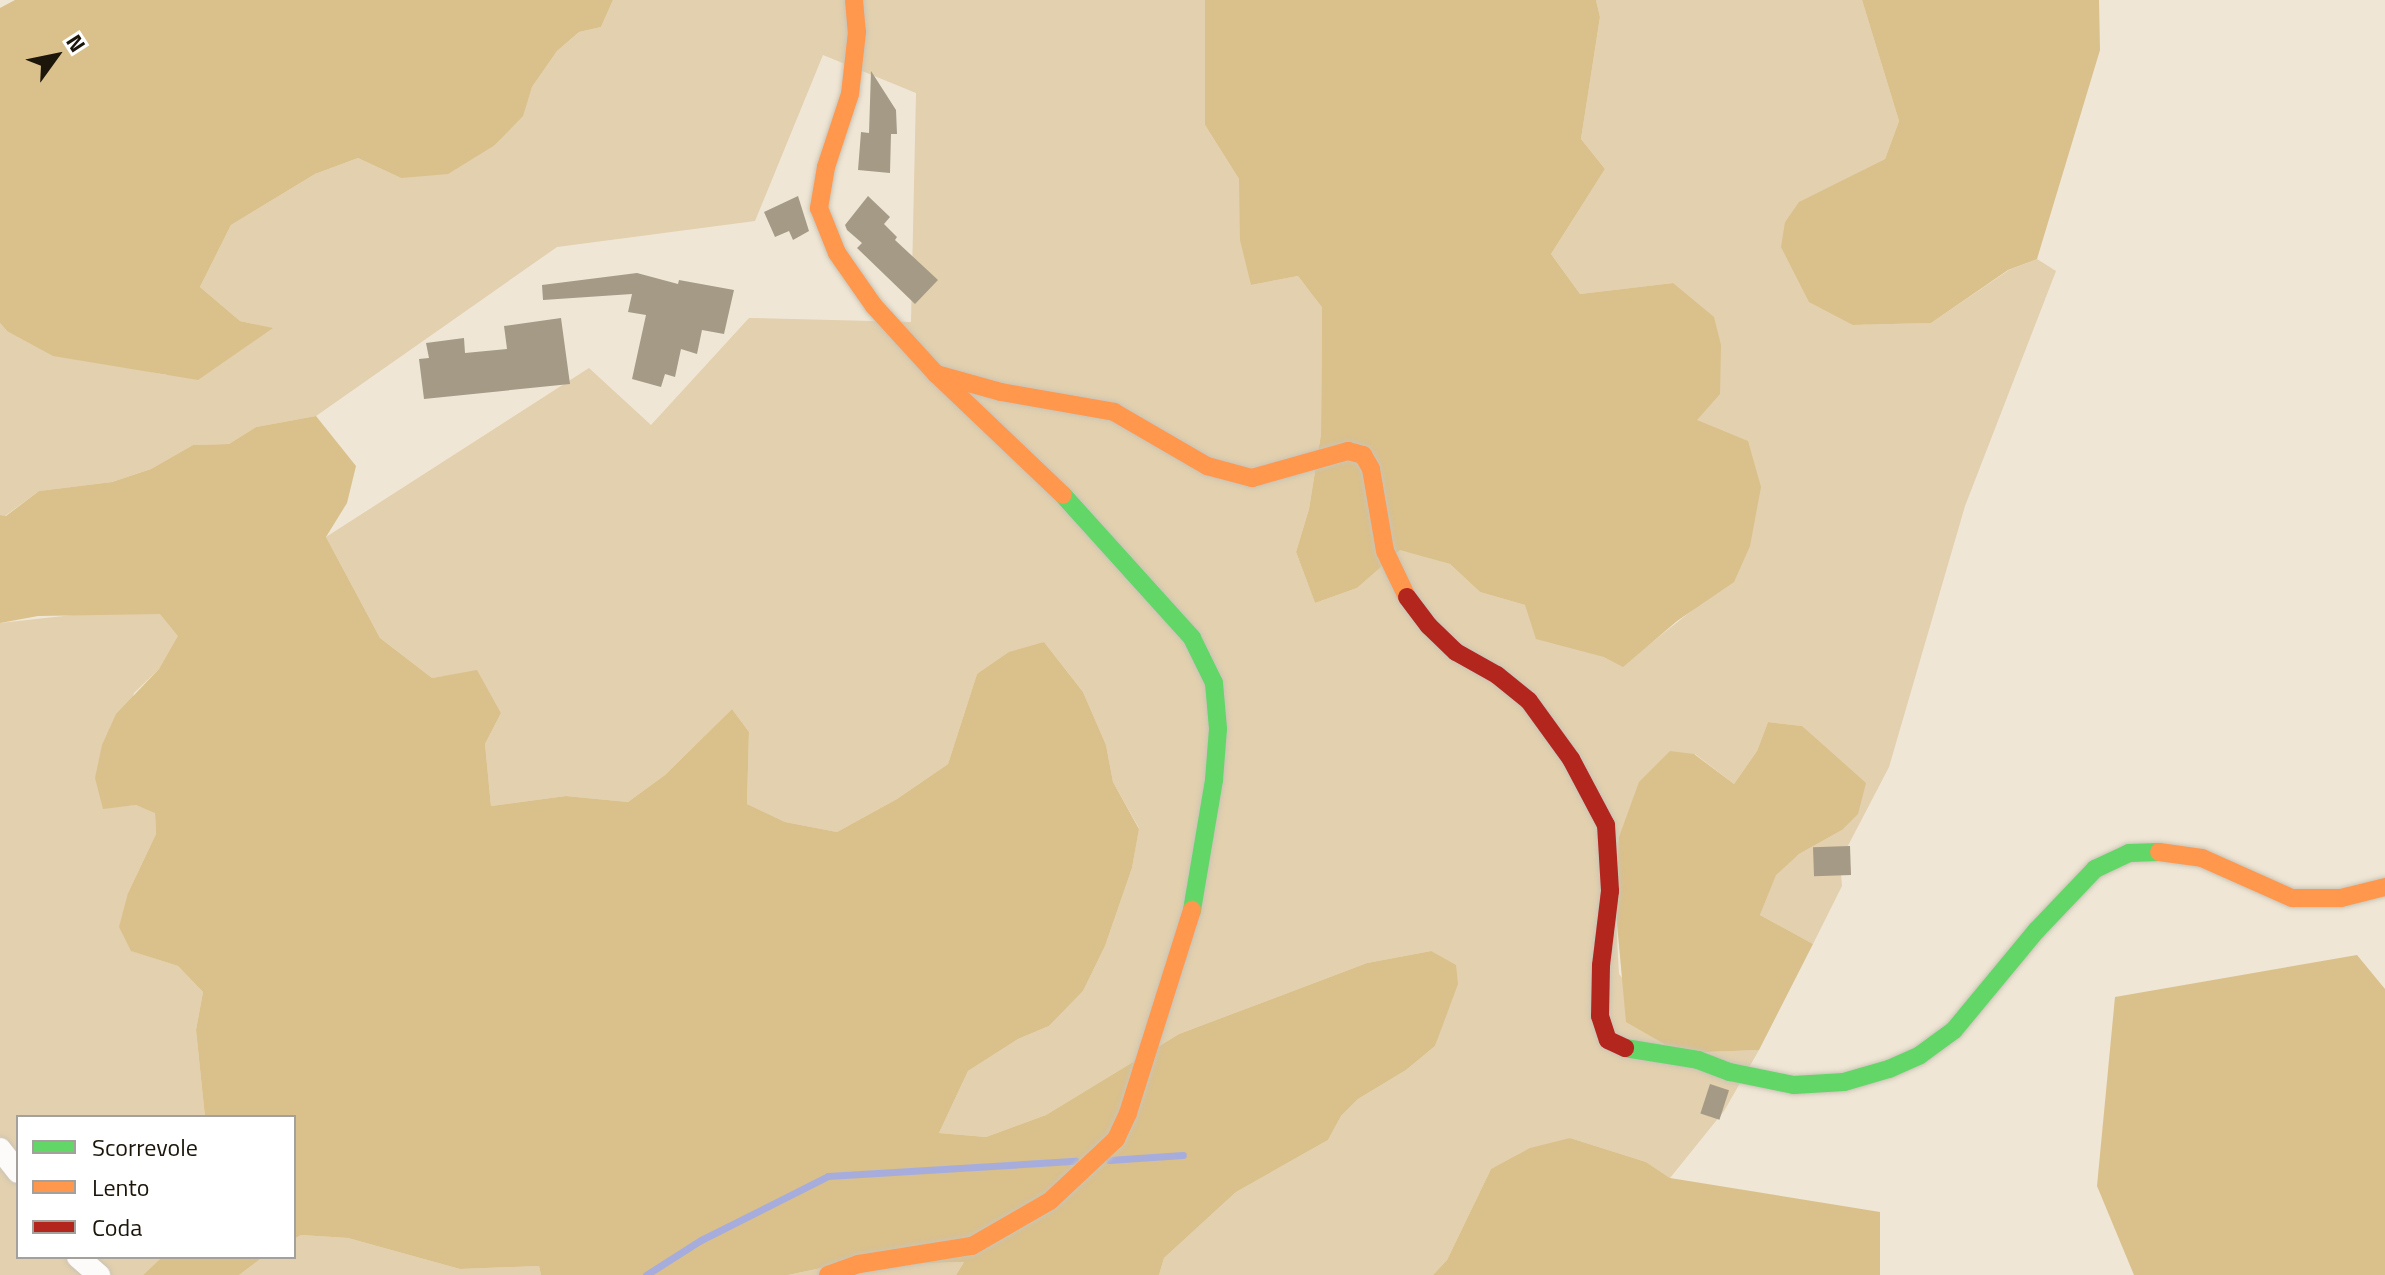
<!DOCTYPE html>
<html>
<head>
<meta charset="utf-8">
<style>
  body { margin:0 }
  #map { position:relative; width:2385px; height:1275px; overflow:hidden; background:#efe6d5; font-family:"Titillium Web",sans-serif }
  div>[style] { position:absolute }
  .green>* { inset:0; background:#e2d0ae }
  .forest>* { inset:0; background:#dac08b }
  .stream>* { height:7px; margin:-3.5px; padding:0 3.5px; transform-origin:3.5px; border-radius:3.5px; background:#a6addc }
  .building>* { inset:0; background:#a49a86; transform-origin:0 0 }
  .roads { filter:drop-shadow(0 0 2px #cac3b5) drop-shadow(0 0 2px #cac3b5) }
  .street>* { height:22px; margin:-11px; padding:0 11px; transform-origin:11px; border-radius:11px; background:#fdfbf9 }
  .fast>* { height:18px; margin:-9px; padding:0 9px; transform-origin:9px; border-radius:9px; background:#63d668 }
  .slow>* { height:18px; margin:-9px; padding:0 9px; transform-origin:9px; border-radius:9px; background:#ff974d }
  .jam>* { height:18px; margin:-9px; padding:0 9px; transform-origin:9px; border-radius:9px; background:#b3261e }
  span { translate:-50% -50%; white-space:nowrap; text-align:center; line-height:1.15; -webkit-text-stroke:6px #fff; paint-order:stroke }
  .legend { position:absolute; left:16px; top:1115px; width:280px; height:144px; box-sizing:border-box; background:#fff; border:2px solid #a4a19d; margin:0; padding:10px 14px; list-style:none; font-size:24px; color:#1b150a }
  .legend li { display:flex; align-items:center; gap:16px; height:40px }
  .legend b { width:40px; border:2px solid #a4a19d }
  .north { position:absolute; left:16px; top:16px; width:80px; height:80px; -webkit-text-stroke:6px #fff; paint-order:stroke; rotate:57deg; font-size:22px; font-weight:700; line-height:32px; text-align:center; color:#1b150a }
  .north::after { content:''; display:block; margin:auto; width:28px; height:36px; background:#1b150a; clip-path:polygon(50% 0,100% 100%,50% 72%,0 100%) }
</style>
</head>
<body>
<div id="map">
  <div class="green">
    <i style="clip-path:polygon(613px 0,1205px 0,1205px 125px,1239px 179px,1251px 285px,1298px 276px,1322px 306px,1321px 434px,1309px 509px,1296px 552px,1315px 603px,1357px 588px,1400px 549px,1450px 564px,1480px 592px,1525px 605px,1622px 666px,1699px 605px,1696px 420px,1673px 283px,1580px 294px,1551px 254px,1605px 169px,1581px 139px,1600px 17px,1596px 0,1862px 0,1899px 121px,1885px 159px,1800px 202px,1785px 222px,1853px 325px,1931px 323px,2009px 270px,2037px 259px,2056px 271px,1965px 506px,1889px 767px,1840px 861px,1842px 886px,1813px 944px,1760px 915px,1776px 874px,1799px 854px,1842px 830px,1828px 752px,1802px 726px,1768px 722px,1757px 751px,1734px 784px,1695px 754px,1615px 902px,1619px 974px,1680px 1053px,1759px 1050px,1724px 1111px,1670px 1178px,1646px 1162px,1570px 1138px,1491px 1169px,1447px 1260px,1433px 1275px,1159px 1275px,1164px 1258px,1236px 1192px,1328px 1140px,1341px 1116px,1358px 1099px,1406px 1070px,1435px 1046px,1445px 1015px,1431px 951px,1367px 963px,1179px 1034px,1046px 1115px,986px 1137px,939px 1133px,968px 1071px,1018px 1039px,1049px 1026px,1083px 991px,1105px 946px,1132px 868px,1139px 828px,1113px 782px,1106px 745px,1083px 692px,1044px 642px,977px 674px,948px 764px,897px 799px,837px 832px,785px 822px,747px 804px,749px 732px,732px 709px,665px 775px,628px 802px,566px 796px,491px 806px,485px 744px,501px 713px,477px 671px,432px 678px,380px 638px,326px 537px,589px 368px,651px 425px,749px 318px,911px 322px,916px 93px,823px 55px,755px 221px,557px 247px,316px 416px,256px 427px,229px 444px,193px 445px,151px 469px,112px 482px,39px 491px,5px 516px,0 515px,0 323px,7px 331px,109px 363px,166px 375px,271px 328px,240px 321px,200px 287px,231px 225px,315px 174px,358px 158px,401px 178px,495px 145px,522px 116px,532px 87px,557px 51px,579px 32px,601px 27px)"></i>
    <i style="clip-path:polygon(82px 614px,161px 614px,179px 636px,159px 669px,134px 693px,103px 808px,136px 805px,155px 812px,156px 834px,128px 893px,132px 951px,178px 966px,203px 992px,196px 1030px,205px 1117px,18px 1117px,18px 1257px,162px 1257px,143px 1275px,0 1275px,0 623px)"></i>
    <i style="clip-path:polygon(301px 1235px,348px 1238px,460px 1269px,539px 1266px,541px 1275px,239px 1275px,263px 1257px,294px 1257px,294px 1239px)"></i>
    <i style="clip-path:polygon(964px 1262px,956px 1275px,788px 1275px,831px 1266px)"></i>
  </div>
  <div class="forest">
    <i style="clip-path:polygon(15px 0,613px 0,601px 27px,579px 32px,557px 51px,532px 87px,523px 116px,495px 145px,448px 174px,401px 178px,358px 158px,315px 174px,231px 225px,200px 287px,240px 321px,273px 328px,198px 380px,53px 356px,7px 331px,0 323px,0 8px)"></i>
    <i style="clip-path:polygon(1205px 0,1596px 0,1600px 17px,1581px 139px,1605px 169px,1551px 254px,1580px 294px,1673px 283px,1714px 317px,1721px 345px,1720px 394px,1697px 420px,1748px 441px,1761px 487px,1750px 546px,1734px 582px,1677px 621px,1623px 667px,1604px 657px,1536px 639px,1525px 605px,1480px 592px,1450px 564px,1400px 550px,1357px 588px,1315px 603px,1296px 552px,1309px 509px,1321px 434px,1322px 307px,1298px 276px,1251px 285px,1240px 240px,1239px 179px,1205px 125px)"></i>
    <i style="clip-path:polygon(1862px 0,2099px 0,2100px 50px,2037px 259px,2008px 270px,1931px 323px,1853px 325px,1809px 302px,1781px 247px,1785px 222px,1799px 202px,1885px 159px,1899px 121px)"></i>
    <i style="clip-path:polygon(316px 416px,356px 466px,347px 503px,326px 537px,380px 638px,432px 678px,477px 670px,501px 713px,485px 744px,491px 806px,566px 796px,628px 802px,665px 775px,732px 709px,749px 732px,747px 804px,785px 822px,837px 832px,897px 799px,948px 764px,977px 674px,1009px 652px,1044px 642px,1083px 692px,1106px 745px,1113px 782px,1139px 829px,1132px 868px,1105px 946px,1083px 991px,1049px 1026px,1018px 1039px,968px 1071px,939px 1133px,986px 1137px,1046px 1115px,1179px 1034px,1367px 963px,1431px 951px,1456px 965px,1458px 984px,1435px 1046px,1406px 1070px,1358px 1099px,1341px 1116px,1328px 1140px,1236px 1192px,1164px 1258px,1159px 1275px,956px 1275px,964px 1262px,831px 1266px,788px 1275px,541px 1275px,539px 1266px,460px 1269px,348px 1238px,301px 1235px,294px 1239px,294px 1117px,205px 1117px,196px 1030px,203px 992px,178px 966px,131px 951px,119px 927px,128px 893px,156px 834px,155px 813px,136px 805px,103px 809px,95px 778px,102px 745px,116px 714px,159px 669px,178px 636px,160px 614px,38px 616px,0 623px,0 515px,6px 516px,39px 491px,112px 482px,151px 469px,193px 445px,229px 444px,256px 427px)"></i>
    <i style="clip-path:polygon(1768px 722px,1802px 726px,1866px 783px,1858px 814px,1842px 830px,1799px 854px,1776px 875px,1760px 915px,1813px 944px,1759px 1050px,1680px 1053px,1626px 1022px,1615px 902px,1619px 837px,1639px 782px,1670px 751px,1694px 754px,1734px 784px,1757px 751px)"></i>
    <i style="clip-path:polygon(2357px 955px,2385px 989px,2385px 1275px,2134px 1275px,2097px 1186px,2115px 997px)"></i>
    <i style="clip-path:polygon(1570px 1138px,1646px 1162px,1670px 1178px,1880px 1212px,1880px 1275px,1433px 1275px,1447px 1260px,1491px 1169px,1530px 1148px)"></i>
    <i style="clip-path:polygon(162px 1257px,263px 1257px,239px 1275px,143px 1275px)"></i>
  </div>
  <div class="stream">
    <i style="left:1109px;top:1160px;width:74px;rotate:-3.9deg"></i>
    <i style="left:646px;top:1275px;width:65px;rotate:-32.5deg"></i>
    <i style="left:701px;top:1240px;width:142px;rotate:-26.7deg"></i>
    <i style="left:828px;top:1176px;width:248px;rotate:-3.5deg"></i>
  </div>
  <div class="building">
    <i style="clip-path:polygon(871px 71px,896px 110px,897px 134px,891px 134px,890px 173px,858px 170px,861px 132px,869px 133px)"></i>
    <i style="clip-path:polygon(798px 196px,809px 231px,793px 240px,789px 231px,775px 237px,764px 212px)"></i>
    <i style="clip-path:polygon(868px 196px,890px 217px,884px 224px,897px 237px,895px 240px,938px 280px,915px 304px,857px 248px,862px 243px,847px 230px,845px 225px)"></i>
    <i style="clip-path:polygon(637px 273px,678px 284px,679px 280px,734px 290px,724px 334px,702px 330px,697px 354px,681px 349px,675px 377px,665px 374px,661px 387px,632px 379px,646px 315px,628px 312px,632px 294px,543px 300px,542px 285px)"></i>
    <i style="clip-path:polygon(561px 318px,570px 384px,424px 399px,419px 359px,429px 358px,426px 343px,464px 338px,465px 353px,507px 349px,504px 326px)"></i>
    <i style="left:1850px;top:846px;width:29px;height:37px;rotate:88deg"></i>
    <i style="left:1710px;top:1084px;width:20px;height:31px;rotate:18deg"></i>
  </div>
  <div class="roads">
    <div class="street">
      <i style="left:0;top:1149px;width:29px;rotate:52deg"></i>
      <i style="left:78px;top:1257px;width:28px;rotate:41deg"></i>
    </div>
    <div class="fast">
      <i style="left:1063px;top:495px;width:193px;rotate:47.9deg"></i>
      <i style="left:1192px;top:638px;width:50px;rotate:63.9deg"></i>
      <i style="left:1214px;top:683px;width:46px;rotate:85deg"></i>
      <i style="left:1218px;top:729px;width:51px;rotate:94.5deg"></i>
      <i style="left:1214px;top:780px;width:132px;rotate:99.6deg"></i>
      <i style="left:1625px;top:1048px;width:74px;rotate:9.3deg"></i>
      <i style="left:1698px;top:1060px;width:34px;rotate:21deg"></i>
      <i style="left:1730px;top:1072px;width:65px;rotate:11.5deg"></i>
      <i style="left:1794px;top:1085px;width:50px;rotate:-3.4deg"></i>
      <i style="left:1844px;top:1082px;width:47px;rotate:-16.1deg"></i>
      <i style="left:1889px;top:1069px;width:34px;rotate:-24deg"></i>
      <i style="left:1920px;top:1055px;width:42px;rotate:-36.3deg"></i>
      <i style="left:1954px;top:1030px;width:129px;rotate:-50.4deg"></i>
      <i style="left:2036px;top:931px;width:86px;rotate:-46.4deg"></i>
      <i style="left:2095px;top:869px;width:38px;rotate:-25deg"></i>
      <i style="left:2129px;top:853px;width:30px;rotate:-2deg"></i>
    </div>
    <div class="slow">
      <i style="left:854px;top:0;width:32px;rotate:85deg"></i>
      <i style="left:857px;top:32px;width:62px;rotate:96.4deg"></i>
      <i style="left:850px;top:94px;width:77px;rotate:108.2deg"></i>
      <i style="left:826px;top:167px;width:42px;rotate:99.7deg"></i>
      <i style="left:819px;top:208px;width:48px;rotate:68.2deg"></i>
      <i style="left:837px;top:253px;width:65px;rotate:55.1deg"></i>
      <i style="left:874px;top:306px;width:92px;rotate:47.6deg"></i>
      <i style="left:936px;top:374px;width:175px;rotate:43.6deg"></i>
      <i style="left:936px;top:374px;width:67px;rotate:15.5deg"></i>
      <i style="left:1001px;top:392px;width:115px;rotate:10deg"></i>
      <i style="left:1114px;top:412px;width:108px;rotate:30.1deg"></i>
      <i style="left:1207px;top:466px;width:47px;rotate:14.9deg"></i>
      <i style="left:1252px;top:478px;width:100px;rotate:-15.7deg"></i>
      <i style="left:1348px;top:451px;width:16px;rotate:15deg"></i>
      <i style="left:1363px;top:455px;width:16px;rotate:60deg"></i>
      <i style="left:1371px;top:469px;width:83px;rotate:80.3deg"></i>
      <i style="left:1385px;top:551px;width:51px;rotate:64.4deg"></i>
      <i style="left:2159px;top:852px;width:43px;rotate:7.9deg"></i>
      <i style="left:2202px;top:858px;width:98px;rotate:24deg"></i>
      <i style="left:2292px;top:898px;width:49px"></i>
      <i style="left:2341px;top:898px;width:45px;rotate:-14deg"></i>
      <i style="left:828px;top:1275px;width:33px;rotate:-20deg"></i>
      <i style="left:859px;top:1264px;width:114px;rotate:-9.1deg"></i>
      <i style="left:972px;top:1246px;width:90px;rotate:-30deg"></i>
      <i style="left:1050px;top:1201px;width:91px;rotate:-43.2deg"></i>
      <i style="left:1116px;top:1139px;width:29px;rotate:-65deg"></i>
      <i style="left:1128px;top:1113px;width:213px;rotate:-72.5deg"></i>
    </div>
    <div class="jam">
      <i style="left:1407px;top:597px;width:36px;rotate:53deg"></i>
      <i style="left:1429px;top:626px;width:37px;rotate:44deg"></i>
      <i style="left:1456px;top:652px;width:47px;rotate:29.3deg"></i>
      <i style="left:1497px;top:675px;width:41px;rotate:39.1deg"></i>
      <i style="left:1529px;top:701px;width:72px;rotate:54.1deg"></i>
      <i style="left:1571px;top:759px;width:75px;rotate:62.1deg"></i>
      <i style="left:1606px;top:825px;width:66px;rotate:86.5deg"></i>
      <i style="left:1610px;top:891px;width:75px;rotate:96.9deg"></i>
      <i style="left:1601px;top:965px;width:51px;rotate:91.1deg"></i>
      <i style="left:1600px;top:1016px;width:25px;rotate:72deg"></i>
      <i style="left:1608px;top:1040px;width:19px;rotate:25deg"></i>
    </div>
  </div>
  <ul class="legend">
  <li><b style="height:10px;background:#63d668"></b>Scorrevole</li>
  <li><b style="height:10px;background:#ff974d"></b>Lento</li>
  <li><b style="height:10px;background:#b3261e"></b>Coda</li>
  </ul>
  <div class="north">N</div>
</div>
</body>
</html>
